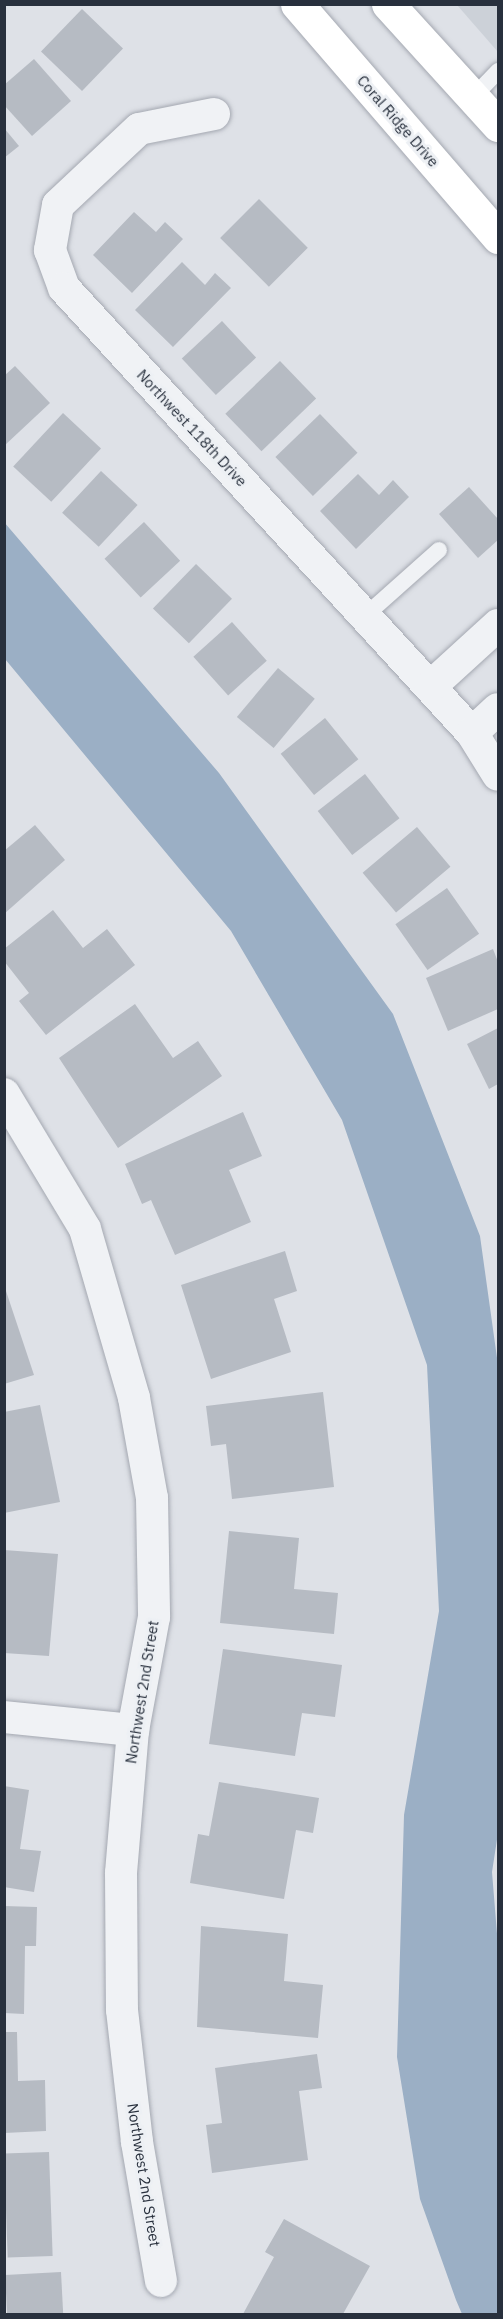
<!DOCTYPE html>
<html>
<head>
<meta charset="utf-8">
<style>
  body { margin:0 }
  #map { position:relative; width:503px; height:2319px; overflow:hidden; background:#dee1e7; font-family:"IBM Plex Sans",sans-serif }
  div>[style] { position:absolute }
  .built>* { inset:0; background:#ccd1d8 }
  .water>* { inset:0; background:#9bafc5 }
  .building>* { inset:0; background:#b6bbc3; transform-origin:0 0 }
  .roads { filter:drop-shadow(0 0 2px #a4a8b1) drop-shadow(0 0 2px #a4a8b1) }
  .lane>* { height:16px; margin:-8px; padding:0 8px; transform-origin:8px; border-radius:8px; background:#f0f2f5 }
  .street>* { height:32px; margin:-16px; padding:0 16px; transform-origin:16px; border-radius:16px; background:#f0f2f5 }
  .secondary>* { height:33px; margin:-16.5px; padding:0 16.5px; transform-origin:16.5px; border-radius:16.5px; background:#fff }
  span { translate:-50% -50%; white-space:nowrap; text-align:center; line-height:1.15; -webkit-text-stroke:6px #edf0f4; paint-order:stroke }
  .street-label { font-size:15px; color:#28303d }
  .frame { position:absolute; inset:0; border:6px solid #28303d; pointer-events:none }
</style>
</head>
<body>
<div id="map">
  <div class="built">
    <i style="clip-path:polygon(457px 5px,498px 5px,498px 52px)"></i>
  </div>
  <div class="water">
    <i style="clip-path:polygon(4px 522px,219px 773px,393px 1014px,480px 1236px,498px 1365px,498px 1833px,492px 1872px,498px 1946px,498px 2314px,462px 2314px,456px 2300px,420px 2199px,397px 2057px,404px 1815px,439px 1611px,427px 1365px,342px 1120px,231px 931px,5px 659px)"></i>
  </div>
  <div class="building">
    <i style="left:82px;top:9px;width:57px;height:59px;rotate:44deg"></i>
    <i style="clip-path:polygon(34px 59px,71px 101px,32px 136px,4px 105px,4px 85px)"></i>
    <i style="clip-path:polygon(4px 128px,19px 146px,4px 158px)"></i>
    <i style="left:259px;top:199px;width:69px;height:55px;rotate:45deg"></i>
    <i style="clip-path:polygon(134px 212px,156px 232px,165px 222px,183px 239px,132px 293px,93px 255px)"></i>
    <i style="clip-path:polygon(182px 262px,205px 285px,215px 273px,231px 288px,173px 347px,135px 310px)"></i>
    <i style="left:222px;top:321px;width:50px;height:55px;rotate:47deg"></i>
    <i style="left:280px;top:361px;width:52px;height:76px;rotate:46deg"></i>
    <i style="clip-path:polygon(15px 366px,50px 403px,4px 446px,4px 376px)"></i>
    <i style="left:63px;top:413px;width:52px;height:73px;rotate:43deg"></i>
    <i style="left:320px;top:414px;width:54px;height:62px;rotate:46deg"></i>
    <i style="left:101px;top:471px;width:50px;height:57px;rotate:43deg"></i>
    <i style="clip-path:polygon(358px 474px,379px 495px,393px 480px,409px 497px,356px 549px,320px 511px)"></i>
    <i style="clip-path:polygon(469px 487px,498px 519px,498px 540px,478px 558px,439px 514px)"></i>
    <i style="left:144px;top:522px;width:53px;height:54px;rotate:47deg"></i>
    <i style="left:196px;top:564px;width:50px;height:62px;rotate:44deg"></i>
    <i style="left:232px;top:622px;width:52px;height:52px;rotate:48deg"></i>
    <i style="left:278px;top:668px;width:48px;height:64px;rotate:40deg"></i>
    <i style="left:325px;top:718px;width:53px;height:57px;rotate:51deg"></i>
    <i style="left:365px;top:774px;width:56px;height:60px;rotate:52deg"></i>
    <i style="clip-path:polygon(35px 825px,65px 860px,4px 914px,4px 851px)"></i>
    <i style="left:417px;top:827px;width:52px;height:71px;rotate:50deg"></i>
    <i style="left:447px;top:888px;width:56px;height:63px;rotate:55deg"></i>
    <i style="clip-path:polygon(53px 910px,83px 948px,107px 929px,135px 965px,46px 1035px,19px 1001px,29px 993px,4px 961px,4px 949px)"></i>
    <i style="clip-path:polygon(493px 949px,498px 962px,498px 1009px,448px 1031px,426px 978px)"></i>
    <i style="clip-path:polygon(135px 1004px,173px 1058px,198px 1041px,222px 1076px,118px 1148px,59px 1058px)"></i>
    <i style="clip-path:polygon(498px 1028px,498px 1084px,489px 1089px,467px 1044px)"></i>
    <i style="clip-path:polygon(243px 1112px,262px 1156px,229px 1170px,251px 1222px,175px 1255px,151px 1200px,142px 1204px,125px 1164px)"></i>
    <i style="clip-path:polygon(285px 1251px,297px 1291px,274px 1299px,291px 1352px,211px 1379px,181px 1285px)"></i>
    <i style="clip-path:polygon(4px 1285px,34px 1375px,4px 1384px)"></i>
    <i style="clip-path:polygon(323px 1392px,334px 1487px,232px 1499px,226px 1444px,211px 1446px,206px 1406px)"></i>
    <i style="clip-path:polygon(40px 1405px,60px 1502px,4px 1513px,4px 1412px)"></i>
    <i style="clip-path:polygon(229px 1531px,299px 1538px,294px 1589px,338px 1593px,334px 1634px,220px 1623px)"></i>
    <i style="clip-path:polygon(4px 1550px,58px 1554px,49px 1656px,4px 1653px)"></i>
    <i style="clip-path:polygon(223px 1649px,342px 1665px,335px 1717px,302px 1713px,295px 1756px,209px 1744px)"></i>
    <i style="clip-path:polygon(219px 1782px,319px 1798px,313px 1833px,296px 1830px,284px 1899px,190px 1883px,198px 1834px,209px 1836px)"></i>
    <i style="clip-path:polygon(4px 1786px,29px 1790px,20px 1849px,41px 1851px,34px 1892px,4px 1887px)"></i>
    <i style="clip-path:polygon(4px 1906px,37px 1907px,36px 1946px,25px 1946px,24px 2014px,4px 2013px)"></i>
    <i style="clip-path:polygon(201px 1926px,288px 1934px,284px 1981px,323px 1985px,318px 2038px,197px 2027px)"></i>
    <i style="clip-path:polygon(4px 2032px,17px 2032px,18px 2081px,45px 2080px,46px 2131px,4px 2133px)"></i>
    <i style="clip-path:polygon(317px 2054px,322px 2088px,299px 2091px,308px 2160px,212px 2173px,206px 2125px,222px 2123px,215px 2068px)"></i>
    <i style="left:49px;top:2152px;width:104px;height:45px;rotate:88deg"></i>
    <i style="clip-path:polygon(284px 2219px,370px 2266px,343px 2314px,243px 2314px,274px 2257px,265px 2252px)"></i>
    <i style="left:61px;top:2272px;width:42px;height:56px;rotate:87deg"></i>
  </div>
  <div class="roads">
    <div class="lane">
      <i style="left:474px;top:96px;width:35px;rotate:-46deg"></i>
      <i style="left:365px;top:616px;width:99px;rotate:-41.7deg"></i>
    </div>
    <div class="street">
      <i style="left:214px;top:114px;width:76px;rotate:168.7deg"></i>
      <i style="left:139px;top:129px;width:111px;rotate:136.8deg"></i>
      <i style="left:58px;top:205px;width:46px;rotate:100.1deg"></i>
      <i style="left:50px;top:250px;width:40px;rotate:69.8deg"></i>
      <i style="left:64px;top:288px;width:604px;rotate:47.48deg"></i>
      <i style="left:472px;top:733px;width:49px;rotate:58.2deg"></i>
      <i style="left:430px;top:687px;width:92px;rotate:-42.4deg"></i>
      <i style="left:472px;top:733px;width:35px;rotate:-43deg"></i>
      <i style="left:4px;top:1094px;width:157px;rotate:59deg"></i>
      <i style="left:85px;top:1229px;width:176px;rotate:73.8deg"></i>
      <i style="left:134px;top:1398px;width:102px;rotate:79.8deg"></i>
      <i style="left:152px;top:1498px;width:119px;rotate:89deg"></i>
      <i style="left:154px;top:1617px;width:115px;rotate:100.5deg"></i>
      <i style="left:133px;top:1730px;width:144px;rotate:94.8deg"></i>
      <i style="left:121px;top:1873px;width:137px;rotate:89.6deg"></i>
      <i style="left:122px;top:2010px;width:133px;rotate:83.5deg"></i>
      <i style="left:137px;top:2142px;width:141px;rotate:80.2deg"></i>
      <i style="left:4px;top:1717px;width:130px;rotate:5.8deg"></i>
    </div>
    <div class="secondary">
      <i style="left:297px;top:4px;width:308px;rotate:49.2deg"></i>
      <i style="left:388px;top:4px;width:164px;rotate:47.7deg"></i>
    </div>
  </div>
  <div class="street-label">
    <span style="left:398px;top:121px;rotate:49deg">Coral Ridge Drive</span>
    <span style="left:192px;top:428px;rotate:47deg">Northwest 118th Drive</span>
    <span style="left:142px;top:1692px;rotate:-81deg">Northwest 2nd Street</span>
    <span style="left:144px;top:2175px;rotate:81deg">Northwest 2nd Street</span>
  </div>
  <div class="frame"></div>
</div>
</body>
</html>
